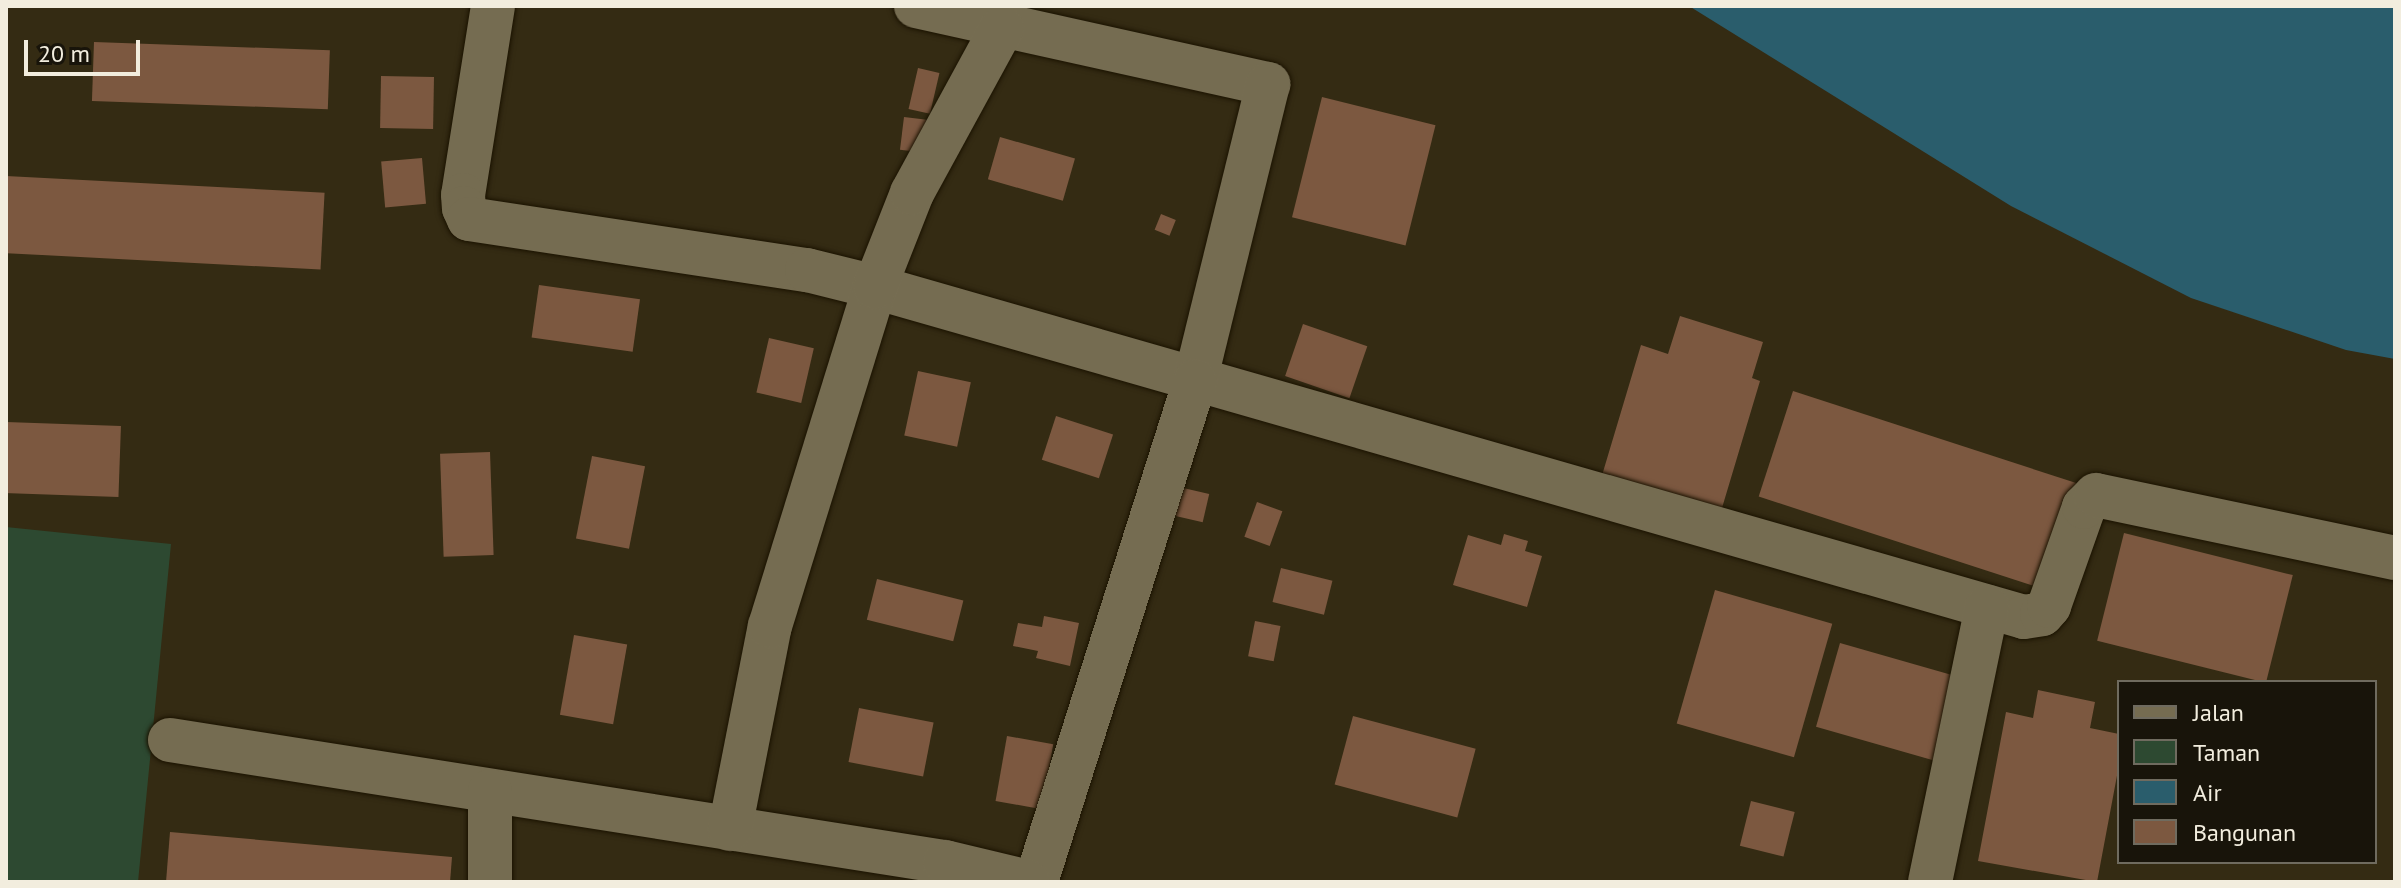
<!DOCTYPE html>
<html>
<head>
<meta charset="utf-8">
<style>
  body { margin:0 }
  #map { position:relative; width:2401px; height:888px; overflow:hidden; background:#342b13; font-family:"PT Sans",sans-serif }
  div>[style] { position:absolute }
  .green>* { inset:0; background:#2d4931 }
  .water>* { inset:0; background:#2a5d6c }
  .building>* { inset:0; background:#7c5840; transform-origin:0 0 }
  .roads { filter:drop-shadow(0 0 2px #1b1300) drop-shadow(0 0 2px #1b1300) }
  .minor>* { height:44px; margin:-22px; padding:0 22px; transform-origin:22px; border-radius:22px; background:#756c51 }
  span { translate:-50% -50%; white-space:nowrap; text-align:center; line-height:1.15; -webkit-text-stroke:6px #18140a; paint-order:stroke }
  .frame { position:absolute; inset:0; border:8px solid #f2edde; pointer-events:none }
  .legend { position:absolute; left:2117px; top:680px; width:260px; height:184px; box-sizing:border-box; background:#18140a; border:2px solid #6f6b5f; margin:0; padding:10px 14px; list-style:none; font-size:24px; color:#f2edde }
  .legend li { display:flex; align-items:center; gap:16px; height:40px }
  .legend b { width:40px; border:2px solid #6f6b5f }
  .scale { position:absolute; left:24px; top:40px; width:116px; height:36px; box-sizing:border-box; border:4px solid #f2edde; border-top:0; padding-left:10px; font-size:24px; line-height:28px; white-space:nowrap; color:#f2edde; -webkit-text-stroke:6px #18140a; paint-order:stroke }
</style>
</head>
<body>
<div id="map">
  <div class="green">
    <i style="clip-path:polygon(6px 527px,171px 544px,138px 882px,6px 882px)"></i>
  </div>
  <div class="water">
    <i style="clip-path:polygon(1689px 6px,2395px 6px,2395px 359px,2346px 350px,2191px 298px,2011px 206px)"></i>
  </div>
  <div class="building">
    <i style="left:94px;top:42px;width:236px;height:59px;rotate:2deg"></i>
    <i style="left:918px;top:68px;width:22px;height:42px;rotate:13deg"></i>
    <i style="left:381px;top:76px;width:53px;height:52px;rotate:1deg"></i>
    <i style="left:1322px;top:97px;width:117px;height:124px;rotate:14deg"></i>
    <i style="left:904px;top:117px;width:23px;height:33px;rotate:7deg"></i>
    <i style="left:1000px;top:137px;width:78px;height:44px;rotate:16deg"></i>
    <i style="left:422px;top:158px;width:46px;height:41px;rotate:85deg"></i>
    <i style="left:6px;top:176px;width:319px;height:77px;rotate:3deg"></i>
    <i style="left:1161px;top:214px;width:16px;height:17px;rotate:22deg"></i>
    <i style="left:539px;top:285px;width:102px;height:53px;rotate:8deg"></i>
    <i style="clip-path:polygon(1680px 316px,1763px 342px,1752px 378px,1760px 381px,1719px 518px,1600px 482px,1641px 345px,1668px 354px)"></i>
    <i style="left:1303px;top:324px;width:68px;height:55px;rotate:19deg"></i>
    <i style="left:769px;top:338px;width:46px;height:56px;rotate:13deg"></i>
    <i style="left:918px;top:371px;width:54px;height:66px;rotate:12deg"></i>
    <i style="left:1793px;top:391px;width:301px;height:111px;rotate:18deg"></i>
    <i style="left:1056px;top:416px;width:60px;height:46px;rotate:18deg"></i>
    <i style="left:6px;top:422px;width:115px;height:71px;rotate:2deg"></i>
    <i style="left:490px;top:452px;width:103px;height:50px;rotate:88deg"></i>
    <i style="left:592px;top:456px;width:54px;height:84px;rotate:11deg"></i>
    <i style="left:1179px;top:487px;width:31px;height:29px;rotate:13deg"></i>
    <i style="left:1257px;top:502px;width:27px;height:37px;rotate:20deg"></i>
    <i style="left:2124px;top:533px;width:174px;height:111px;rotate:14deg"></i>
    <i style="clip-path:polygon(1504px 534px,1528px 541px,1525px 551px,1542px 556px,1527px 607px,1453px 585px,1468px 535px,1501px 545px)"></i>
    <i style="left:1281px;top:568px;width:53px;height:35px;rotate:14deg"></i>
    <i style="left:877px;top:579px;width:89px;height:42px;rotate:14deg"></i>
    <i style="left:1715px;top:590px;width:122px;height:139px;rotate:16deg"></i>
    <i style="clip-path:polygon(1044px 616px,1079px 623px,1070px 666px,1036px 658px,1038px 651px,1013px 646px,1018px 623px,1042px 627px)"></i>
    <i style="left:1255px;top:621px;width:26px;height:36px;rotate:11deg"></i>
    <i style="left:574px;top:635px;width:54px;height:81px;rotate:10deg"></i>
    <i style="left:1840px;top:643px;width:130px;height:87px;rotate:16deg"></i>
    <i style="clip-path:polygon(2038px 690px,2095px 702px,2090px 728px,2119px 734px,2119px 765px,2097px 882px,1978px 861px,2006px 712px,2033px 718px)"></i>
    <i style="left:859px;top:708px;width:76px;height:55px;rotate:11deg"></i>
    <i style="left:1353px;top:716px;width:127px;height:71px;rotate:15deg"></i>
    <i style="left:1007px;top:736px;width:47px;height:66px;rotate:10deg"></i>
    <i style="left:1751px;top:801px;width:45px;height:46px;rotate:14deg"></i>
    <i style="clip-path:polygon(170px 832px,452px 857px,450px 882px,166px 882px)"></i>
  </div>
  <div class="roads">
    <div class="minor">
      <i style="left:493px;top:6px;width:191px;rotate:99deg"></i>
      <i style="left:463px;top:195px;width:13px;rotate:86deg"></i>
      <i style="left:464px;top:208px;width:12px;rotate:66deg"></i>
      <i style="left:469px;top:219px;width:342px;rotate:8.6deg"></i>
      <i style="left:807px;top:270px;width:70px;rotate:14deg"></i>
      <i style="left:875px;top:287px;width:1195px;rotate:16.02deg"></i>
      <i style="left:2024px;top:617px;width:18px;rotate:-9deg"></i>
      <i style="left:2042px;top:614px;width:11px;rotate:-49deg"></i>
      <i style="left:2049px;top:606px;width:105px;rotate:-70.5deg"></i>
      <i style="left:2084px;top:507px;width:17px;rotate:-45deg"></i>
      <i style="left:2096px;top:495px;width:306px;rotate:11.9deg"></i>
      <i style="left:916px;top:6px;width:361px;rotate:12.5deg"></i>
      <i style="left:1268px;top:84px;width:306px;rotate:103.8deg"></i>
      <i style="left:1195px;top:381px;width:526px;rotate:107.61deg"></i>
      <i style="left:170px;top:740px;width:785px;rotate:8.95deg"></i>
      <i style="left:945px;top:862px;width:85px;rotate:13.5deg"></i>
      <i style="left:490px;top:791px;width:91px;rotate:90deg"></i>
      <i style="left:730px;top:829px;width:207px;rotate:-78.9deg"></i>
      <i style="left:770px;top:626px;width:355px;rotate:-72.8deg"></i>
      <i style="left:875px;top:287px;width:101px;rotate:-68.5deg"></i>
      <i style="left:912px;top:193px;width:188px;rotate:-61.4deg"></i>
      <i style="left:1930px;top:882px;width:281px;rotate:-78.3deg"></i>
    </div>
  </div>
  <div class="frame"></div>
  <ul class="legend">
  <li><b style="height:10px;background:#756c51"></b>Jalan</li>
  <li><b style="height:22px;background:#2d4931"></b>Taman</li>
  <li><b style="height:22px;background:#2a5d6c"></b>Air</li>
  <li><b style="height:22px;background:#7c5840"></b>Bangunan</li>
  </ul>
  <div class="scale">20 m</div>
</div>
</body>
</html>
